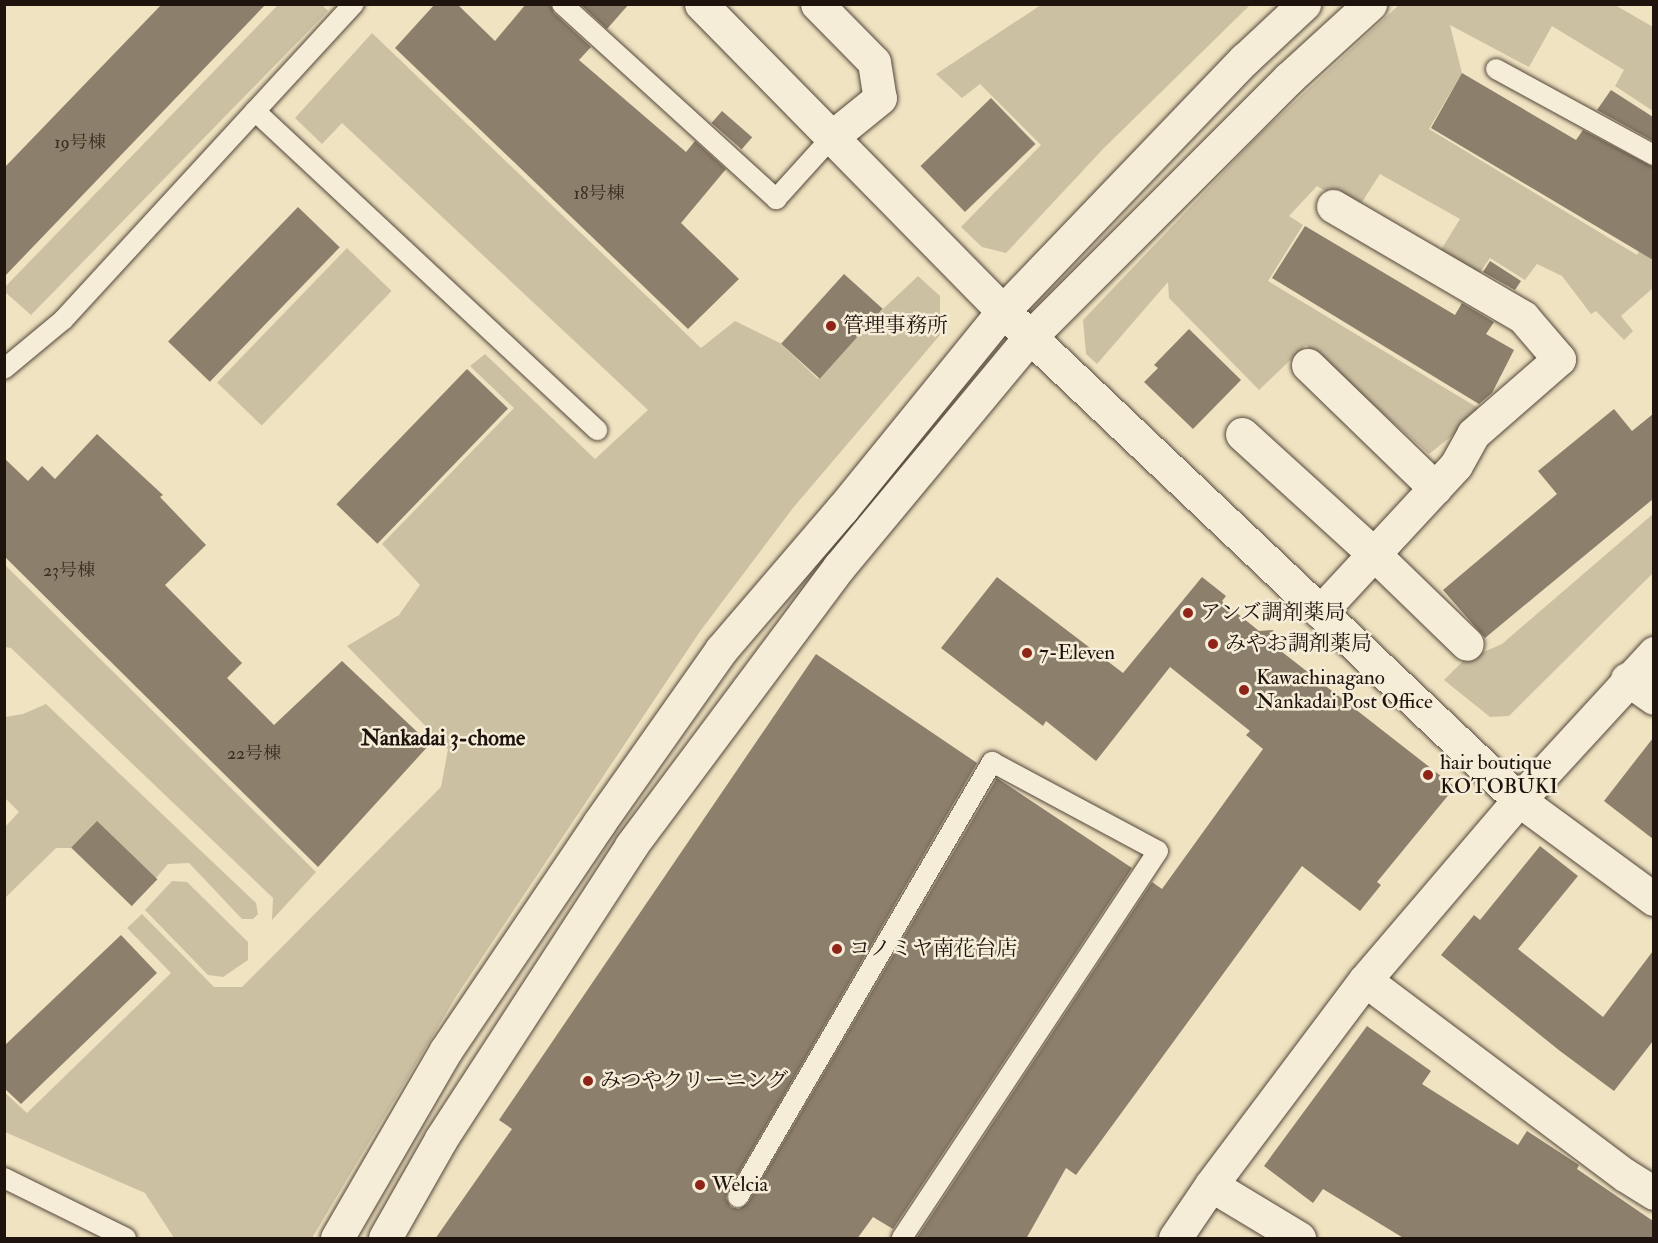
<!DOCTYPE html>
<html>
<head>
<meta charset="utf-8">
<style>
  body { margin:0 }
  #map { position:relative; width:1658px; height:1243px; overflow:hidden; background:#f0e3c1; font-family:"IM FELL Double Pica","Noto Serif JP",serif }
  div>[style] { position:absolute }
  .green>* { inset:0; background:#ccc0a3; transform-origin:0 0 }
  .building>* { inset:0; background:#8c7f6b; transform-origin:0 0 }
  .roads { filter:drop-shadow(0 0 2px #53473b) drop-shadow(0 0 2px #53473b) }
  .lane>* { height:20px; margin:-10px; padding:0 10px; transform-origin:10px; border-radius:10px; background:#f5edd7 }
  .street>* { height:33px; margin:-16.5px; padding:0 16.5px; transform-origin:16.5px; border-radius:16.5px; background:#f5edd7 }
  .secondary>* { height:33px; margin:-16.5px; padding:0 16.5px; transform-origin:16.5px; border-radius:16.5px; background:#f5edd7 }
  .dots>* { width:16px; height:16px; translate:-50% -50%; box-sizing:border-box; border:3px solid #f5edd7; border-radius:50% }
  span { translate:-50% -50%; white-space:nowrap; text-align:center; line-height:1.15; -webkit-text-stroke:5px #f5edd7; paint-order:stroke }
  .number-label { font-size:18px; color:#3a2e25 }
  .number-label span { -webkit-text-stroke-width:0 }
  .poi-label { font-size:21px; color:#1f130e }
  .left { translate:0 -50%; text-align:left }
  .neighbourhood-label { font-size:22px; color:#1f130e; font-weight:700 }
  .frame { position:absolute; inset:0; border:6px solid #1f130e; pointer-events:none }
</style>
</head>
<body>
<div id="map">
  <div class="green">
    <i style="clip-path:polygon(278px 5px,322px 5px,328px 11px,31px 315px,5px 292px,5px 287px)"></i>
    <i style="clip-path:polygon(1041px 5px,1250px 5px,1103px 149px,1006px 253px,982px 247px,961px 227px,1041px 145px,980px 84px,962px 98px,936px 74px)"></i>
    <i style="clip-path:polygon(1399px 5px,1615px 5px,1653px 27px,1653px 111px,1615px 86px,1624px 70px,1552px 26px,1529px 67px,1450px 25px,1462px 73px,1429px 129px,1637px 255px,1653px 226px,1653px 288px,1621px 316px,1633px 331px,1624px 340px,1596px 311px,1591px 314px,1562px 276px,1537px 264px,1525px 280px,1490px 258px,1474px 281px,1436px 258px,1460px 219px,1380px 174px,1357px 210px,1317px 186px,1289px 216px,1303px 225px,1268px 281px,1483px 411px,1429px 454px,1306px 345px,1259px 390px,1169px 298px,1168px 282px,1097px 364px,1086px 354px,1083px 320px,1258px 136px)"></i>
    <i style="clip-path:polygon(372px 33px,701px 348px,735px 321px,780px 343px,818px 379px,883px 309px,918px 276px,940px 296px,940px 335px,793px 508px,701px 630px,457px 995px,312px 1238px,174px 1238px,145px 1193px,5px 1132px,4px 1092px,27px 1113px,171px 973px,127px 928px,142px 914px,214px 987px,242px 987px,441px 787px,448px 749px,347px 646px,399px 615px,420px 585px,382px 544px,514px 408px,470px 366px,485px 354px,595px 459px,648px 410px,342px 123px,322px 144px,295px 118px)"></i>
    <i style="left:347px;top:248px;width:62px;height:187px;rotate:44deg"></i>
    <i style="clip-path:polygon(1653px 514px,1653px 573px,1509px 716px,1490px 717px,1444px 680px,1463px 661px,1502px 644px)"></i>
    <i style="clip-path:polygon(5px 565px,316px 872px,272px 920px,273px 898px,11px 648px,5px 647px)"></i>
    <i style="clip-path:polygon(46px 704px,256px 903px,258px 914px,253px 919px,242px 919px,189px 863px,168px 864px,132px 906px,71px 848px,56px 848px,5px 898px,5px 827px,19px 812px,5px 798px,5px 717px,23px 714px)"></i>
    <i style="clip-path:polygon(172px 881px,187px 882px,248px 942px,248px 960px,223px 977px,208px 975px,145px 910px)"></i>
  </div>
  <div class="building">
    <i style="clip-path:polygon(162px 4px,266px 4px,4px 277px,4px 168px)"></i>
    <i style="clip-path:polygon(435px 4px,457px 4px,495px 41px,526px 4px,550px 4px,554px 13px,591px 47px,579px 60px,686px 152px,695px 141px,726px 169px,681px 223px,739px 279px,688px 329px,395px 48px)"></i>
    <i style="clip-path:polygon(580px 4px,629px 4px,607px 29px)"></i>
    <i style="clip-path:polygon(1462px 73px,1576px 140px,1583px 130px,1653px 167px,1653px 260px,1431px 128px)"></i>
    <i style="clip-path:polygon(1611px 90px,1653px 117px,1653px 141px,1597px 110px)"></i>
    <i style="left:991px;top:98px;width:64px;height:98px;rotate:46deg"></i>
    <i style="left:722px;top:111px;width:40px;height:16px;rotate:41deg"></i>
    <i style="left:298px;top:207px;width:58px;height:187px;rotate:44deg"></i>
    <i style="clip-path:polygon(1305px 226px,1455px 315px,1462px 303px,1494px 322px,1486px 334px,1514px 350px,1492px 393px,1479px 404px,1272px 278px)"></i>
    <i style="clip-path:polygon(1490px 261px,1521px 281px,1515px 290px,1483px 272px)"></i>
    <i style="left:844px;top:274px;width:52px;height:94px;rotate:42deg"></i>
    <i style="clip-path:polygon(1189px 329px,1241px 380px,1193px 429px,1144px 382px,1158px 368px,1154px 365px)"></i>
    <i style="left:467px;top:369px;width:57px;height:188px;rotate:44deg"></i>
    <i style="clip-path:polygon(1614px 409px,1632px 431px,1653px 414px,1653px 499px,1485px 638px,1443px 590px,1557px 494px,1538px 471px)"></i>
    <i style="clip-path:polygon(97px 434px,163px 495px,160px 497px,206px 545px,165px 585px,242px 663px,227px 678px,274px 725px,342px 661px,430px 744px,318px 867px,4px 556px,4px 458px,28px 481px,42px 466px,55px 479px)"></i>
    <i style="clip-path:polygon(997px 577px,1123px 673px,1202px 577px,1226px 596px,1222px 601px,1259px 631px,1273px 630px,1277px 648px,1455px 787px,1377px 882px,1381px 885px,1360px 911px,1302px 866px,1076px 1175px,1066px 1168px,1026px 1239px,916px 1239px,1152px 882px,1162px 889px,1263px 749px,1246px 735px,1250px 731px,1170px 667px,1096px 761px,1046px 721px,1043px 726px,941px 648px)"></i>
    <i style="clip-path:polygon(816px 654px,977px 763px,728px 1191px,726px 1198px,731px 1207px,739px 1209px,748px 1203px,997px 778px,1132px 868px,893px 1229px,873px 1217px,857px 1239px,435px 1239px,512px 1129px,499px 1120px)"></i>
    <i style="clip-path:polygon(1653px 738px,1653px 839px,1604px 801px)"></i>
    <i style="left:97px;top:821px;width:84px;height:37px;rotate:44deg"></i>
    <i style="clip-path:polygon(1540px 846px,1578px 876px,1518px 949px,1603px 1017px,1653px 951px,1653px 1041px,1614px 1091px,1560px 1051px,1441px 955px,1474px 915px,1480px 920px)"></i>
    <i style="clip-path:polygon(121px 935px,157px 973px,21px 1104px,4px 1088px,4px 1046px)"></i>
    <i style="clip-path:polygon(1367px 1026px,1431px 1071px,1422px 1084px,1518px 1145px,1527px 1131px,1579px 1165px,1577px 1169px,1653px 1221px,1653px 1239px,1405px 1239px,1323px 1189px,1313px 1203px,1264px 1166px)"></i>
  </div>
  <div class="roads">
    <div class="lane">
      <i style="left:562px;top:4px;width:290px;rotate:42.3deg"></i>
      <i style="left:776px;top:199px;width:85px;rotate:-47.9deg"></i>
      <i style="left:1496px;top:69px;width:180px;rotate:28.6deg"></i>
      <i style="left:255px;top:111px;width:468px;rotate:43deg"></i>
      <i style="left:4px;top:369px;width:77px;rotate:-39.7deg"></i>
      <i style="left:63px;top:320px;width:430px;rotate:-47.4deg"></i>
      <i style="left:4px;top:1178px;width:136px;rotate:26.2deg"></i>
      <i style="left:738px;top:1197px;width:504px;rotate:-59.72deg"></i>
      <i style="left:992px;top:762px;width:188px;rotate:28.2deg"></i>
      <i style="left:1158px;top:851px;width:464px;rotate:123.5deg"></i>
    </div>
    <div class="street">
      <i style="left:817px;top:4px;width:81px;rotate:45.5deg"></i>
      <i style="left:874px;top:62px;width:36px;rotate:81deg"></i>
      <i style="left:880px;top:98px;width:60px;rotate:141deg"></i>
      <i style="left:1308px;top:365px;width:177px;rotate:44.1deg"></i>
      <i style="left:1242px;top:434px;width:178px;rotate:42.3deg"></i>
      <i style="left:1374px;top:554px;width:129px;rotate:44.1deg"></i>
      <i style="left:1320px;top:612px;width:200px;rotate:-47.2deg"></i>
      <i style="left:1456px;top:465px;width:35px;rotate:-61deg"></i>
      <i style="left:1473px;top:434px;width:114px;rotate:-41.1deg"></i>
      <i style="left:1559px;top:359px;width:55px;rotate:-130.6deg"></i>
      <i style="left:1523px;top:317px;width:220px;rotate:-149.7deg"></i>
      <i style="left:1627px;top:679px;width:33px;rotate:35deg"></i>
      <i style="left:1365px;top:980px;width:325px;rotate:36.9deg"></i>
      <i style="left:1625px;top:1175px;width:34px;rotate:32deg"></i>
      <i style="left:1211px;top:1185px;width:103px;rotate:31.1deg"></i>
    </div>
    <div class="secondary">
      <i style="left:701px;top:4px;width:431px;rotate:45.5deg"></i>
      <i style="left:1003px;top:311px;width:711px;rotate:43.46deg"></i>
      <i style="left:1519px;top:800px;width:167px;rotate:36.3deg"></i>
      <i style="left:337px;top:1238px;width:217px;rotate:-59.9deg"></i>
      <i style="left:446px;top:1050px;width:274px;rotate:-56deg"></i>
      <i style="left:599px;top:823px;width:212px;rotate:-54.8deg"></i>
      <i style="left:721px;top:650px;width:186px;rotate:-49.4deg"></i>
      <i style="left:842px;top:509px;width:255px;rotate:-50.9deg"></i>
      <i style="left:1003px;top:311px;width:349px;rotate:-46.2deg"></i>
      <i style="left:1245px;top:59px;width:81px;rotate:-43deg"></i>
      <i style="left:385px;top:1238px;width:114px;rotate:-60.5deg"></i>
      <i style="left:441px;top:1139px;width:349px;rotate:-57deg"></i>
      <i style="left:631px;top:846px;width:348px;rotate:-53.3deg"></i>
      <i style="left:839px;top:567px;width:299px;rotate:-50.3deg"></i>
      <i style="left:1030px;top:337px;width:366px;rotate:-45deg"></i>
      <i style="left:1289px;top:78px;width:110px;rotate:-42.4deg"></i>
      <i style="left:1175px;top:1238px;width:64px;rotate:-55.8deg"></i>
      <i style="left:1211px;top:1185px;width:256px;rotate:-53.1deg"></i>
      <i style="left:1365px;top:980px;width:237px;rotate:-49.5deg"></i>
      <i style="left:1519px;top:800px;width:200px;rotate:-47.4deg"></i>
    </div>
  </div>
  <div class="dots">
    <i style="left:831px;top:326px;background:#8f2418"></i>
    <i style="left:1188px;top:613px;background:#8f2418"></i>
    <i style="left:1213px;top:644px;background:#8f2418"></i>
    <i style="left:1027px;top:653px;background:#8f2418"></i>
    <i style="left:1244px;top:690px;background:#8f2418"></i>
    <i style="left:1428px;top:775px;background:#8f2418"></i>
    <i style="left:837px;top:949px;background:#8f2418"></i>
    <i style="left:588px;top:1081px;background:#8f2418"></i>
    <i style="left:700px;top:1185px;background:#8f2418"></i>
  </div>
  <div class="number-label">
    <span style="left:80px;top:143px">19号棟</span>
    <span style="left:599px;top:194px">18号棟</span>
    <span style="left:69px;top:571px">23号棟</span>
    <span style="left:254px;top:754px">22号棟</span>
  </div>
  <div class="poi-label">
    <span class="left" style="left:843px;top:326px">管理事務所</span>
    <span class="left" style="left:1200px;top:613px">アンズ調剤薬局</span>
    <span class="left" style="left:1225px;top:644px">みやお調剤薬局</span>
    <span class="left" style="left:1039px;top:653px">7-Eleven</span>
    <span class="left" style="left:1256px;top:690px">Kawachinagano<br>Nankadai Post Office</span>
    <span class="left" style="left:1440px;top:775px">hair boutique<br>KOTOBUKI</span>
    <span class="left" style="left:849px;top:949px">コノミヤ南花台店</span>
    <span class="left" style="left:600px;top:1081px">みつやクリーニング</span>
    <span class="left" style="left:712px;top:1185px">Welcia</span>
  </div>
  <div class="neighbourhood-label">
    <span style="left:443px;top:739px">Nankadai 3-chome</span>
  </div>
  <div class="frame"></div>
</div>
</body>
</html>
